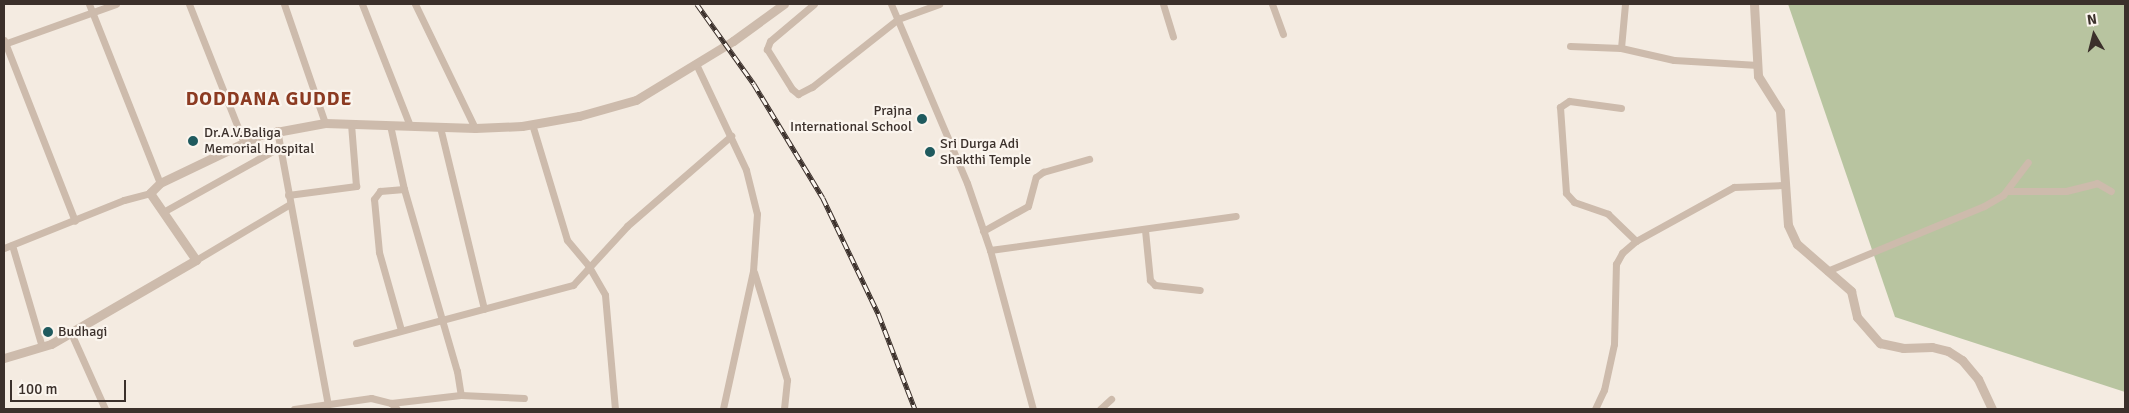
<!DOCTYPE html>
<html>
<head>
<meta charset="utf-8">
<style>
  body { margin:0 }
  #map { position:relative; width:2129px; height:413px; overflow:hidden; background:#f4ebe1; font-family:Signika,sans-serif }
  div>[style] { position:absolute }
  .green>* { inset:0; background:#b8c4a0 }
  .minor>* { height:7px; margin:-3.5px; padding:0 3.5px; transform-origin:3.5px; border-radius:3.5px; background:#cdbbac }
  .tertiary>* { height:9px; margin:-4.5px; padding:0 4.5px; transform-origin:4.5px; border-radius:4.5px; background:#cdbbac }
  .rail>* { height:4.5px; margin-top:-2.25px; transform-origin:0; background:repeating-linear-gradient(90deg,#fbf5ee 0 8px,#3b302b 0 16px); box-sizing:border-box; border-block:1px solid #3b302b }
  .dots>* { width:14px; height:14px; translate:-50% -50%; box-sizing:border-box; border:2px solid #fbf5ee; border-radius:50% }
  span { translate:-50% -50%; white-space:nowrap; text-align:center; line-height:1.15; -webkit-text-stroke:4.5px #fbf5ee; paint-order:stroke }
  .poi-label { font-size:14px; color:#3b302b }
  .right { translate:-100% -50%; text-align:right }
  .left { translate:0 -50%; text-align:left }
  .district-label { font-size:19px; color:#8c3b22; font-weight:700; letter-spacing:1px }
  .frame { position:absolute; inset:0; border:5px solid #3b302b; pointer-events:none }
  .north { position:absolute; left:2069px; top:10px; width:50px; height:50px; -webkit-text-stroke:4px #fbf5ee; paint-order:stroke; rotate:352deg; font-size:14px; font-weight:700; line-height:20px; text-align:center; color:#3b302b }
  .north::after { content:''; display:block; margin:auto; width:18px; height:22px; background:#3b302b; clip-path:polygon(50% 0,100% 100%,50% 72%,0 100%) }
  .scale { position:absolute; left:10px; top:380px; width:116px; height:22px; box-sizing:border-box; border:2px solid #3b302b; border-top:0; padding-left:6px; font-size:15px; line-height:18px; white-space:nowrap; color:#3b302b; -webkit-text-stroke:4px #fbf5ee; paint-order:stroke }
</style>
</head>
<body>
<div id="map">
  <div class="green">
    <i style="clip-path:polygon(1788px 4px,2125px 4px,2125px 392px,1895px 317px)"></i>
  </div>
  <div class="minor">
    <i style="left:89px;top:4px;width:193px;rotate:68.4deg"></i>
    <i style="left:189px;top:4px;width:149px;rotate:68.4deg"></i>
    <i style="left:284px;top:4px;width:126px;rotate:71deg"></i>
    <i style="left:362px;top:4px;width:131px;rotate:68.5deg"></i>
    <i style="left:415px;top:4px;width:138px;rotate:64.2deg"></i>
    <i style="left:814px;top:4px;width:57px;rotate:139.9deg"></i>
    <i style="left:770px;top:41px;width:9px;rotate:111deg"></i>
    <i style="left:767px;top:49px;width:47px;rotate:58deg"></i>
    <i style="left:792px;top:89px;width:8px;rotate:40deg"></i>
    <i style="left:798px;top:94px;width:16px;rotate:-27deg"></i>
    <i style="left:812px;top:87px;width:110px;rotate:-38.3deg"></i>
    <i style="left:898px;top:19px;width:44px;rotate:-20.1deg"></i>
    <i style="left:891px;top:4px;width:194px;rotate:67deg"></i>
    <i style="left:967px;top:183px;width:71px;rotate:71.1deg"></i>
    <i style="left:990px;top:250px;width:165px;rotate:74.9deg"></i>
    <i style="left:1163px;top:4px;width:34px;rotate:73deg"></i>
    <i style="left:1272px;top:4px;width:32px;rotate:70deg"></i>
    <i style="left:4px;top:40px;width:194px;rotate:68.6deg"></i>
    <i style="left:4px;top:44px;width:119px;rotate:-19.7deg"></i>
    <i style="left:1570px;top:46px;width:51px;rotate:2.2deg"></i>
    <i style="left:1621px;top:48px;width:54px;rotate:12.8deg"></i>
    <i style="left:1674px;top:60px;width:84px;rotate:3.4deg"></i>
    <i style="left:1621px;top:48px;width:44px;rotate:-84.8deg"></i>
    <i style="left:696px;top:64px;width:117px;rotate:64.7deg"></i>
    <i style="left:746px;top:170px;width:45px;rotate:76deg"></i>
    <i style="left:757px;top:214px;width:57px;rotate:94deg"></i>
    <i style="left:753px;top:271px;width:141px;rotate:102.3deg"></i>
    <i style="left:1621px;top:108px;width:52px;rotate:-172.3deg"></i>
    <i style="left:1569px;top:101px;width:11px;rotate:146deg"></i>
    <i style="left:1560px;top:107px;width:86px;rotate:86deg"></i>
    <i style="left:1566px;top:193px;width:12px;rotate:48deg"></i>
    <i style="left:1574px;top:202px;width:36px;rotate:19deg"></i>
    <i style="left:1608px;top:214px;width:39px;rotate:44deg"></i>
    <i style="left:532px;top:124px;width:121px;rotate:73.2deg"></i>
    <i style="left:567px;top:240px;width:33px;rotate:50deg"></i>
    <i style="left:588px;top:265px;width:34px;rotate:60deg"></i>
    <i style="left:605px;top:295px;width:114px;rotate:85deg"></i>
    <i style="left:390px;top:125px;width:66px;rotate:77.7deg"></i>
    <i style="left:404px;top:189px;width:190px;rotate:73.8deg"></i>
    <i style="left:457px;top:371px;width:24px;rotate:81deg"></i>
    <i style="left:440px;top:127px;width:187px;rotate:76.4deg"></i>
    <i style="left:277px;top:130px;width:279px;rotate:79.5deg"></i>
    <i style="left:2007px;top:191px;width:59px"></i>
    <i style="left:2066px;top:191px;width:32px;rotate:-14deg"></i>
    <i style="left:2097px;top:183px;width:16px;rotate:30deg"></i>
    <i style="left:288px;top:195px;width:69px;rotate:-7.5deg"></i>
    <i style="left:356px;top:186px;width:62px;rotate:-94.6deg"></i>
    <i style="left:163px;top:212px;width:134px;rotate:-29.1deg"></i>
    <i style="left:1145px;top:230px;width:50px;rotate:84.3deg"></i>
    <i style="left:1150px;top:280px;width:7px;rotate:45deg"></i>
    <i style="left:1155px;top:285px;width:45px;rotate:6.3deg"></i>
    <i style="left:983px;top:231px;width:51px;rotate:-29.1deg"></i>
    <i style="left:1028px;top:206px;width:30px;rotate:-75deg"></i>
    <i style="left:1036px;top:177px;width:9px;rotate:-36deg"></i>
    <i style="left:1043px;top:172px;width:48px;rotate:-15.8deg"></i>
    <i style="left:12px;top:245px;width:106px;rotate:73.6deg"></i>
    <i style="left:4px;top:248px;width:129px;rotate:-21.8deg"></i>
    <i style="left:124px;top:200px;width:27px;rotate:-15deg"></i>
    <i style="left:990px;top:250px;width:248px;rotate:-7.9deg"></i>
    <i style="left:196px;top:260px;width:109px;rotate:-30.8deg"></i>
    <i style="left:1827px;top:271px;width:170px;rotate:-22.5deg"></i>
    <i style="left:1984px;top:206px;width:22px;rotate:-30deg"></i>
    <i style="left:2003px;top:195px;width:41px;rotate:-52.9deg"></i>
    <i style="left:754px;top:272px;width:113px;rotate:73deg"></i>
    <i style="left:787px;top:380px;width:29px;rotate:96deg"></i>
    <i style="left:401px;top:330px;width:81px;rotate:-105.8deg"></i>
    <i style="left:379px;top:252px;width:53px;rotate:-95.4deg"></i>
    <i style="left:374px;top:199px;width:10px;rotate:-53deg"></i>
    <i style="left:380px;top:191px;width:24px;rotate:-5deg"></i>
    <i style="left:71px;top:333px;width:83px;rotate:65.9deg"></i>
    <i style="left:356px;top:343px;width:225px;rotate:-15deg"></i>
    <i style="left:573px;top:285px;width:80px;rotate:-47.5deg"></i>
    <i style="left:627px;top:226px;width:138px;rotate:-40.9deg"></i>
    <i style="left:391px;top:403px;width:70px;rotate:-6.5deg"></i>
    <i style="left:461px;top:395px;width:63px;rotate:2.7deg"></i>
    <i style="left:294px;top:409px;width:78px;rotate:-8.1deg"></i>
    <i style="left:371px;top:398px;width:21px;rotate:14deg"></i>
    <i style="left:391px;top:403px;width:8px;rotate:45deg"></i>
    <i style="left:1100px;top:409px;width:15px;rotate:-42deg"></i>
    <i style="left:1595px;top:409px;width:21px;rotate:-65deg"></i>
    <i style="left:1604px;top:390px;width:47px;rotate:-77.7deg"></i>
    <i style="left:1614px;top:344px;width:80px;rotate:-88.6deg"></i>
    <i style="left:1616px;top:264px;width:13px;rotate:-61deg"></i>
    <i style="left:1622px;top:253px;width:18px;rotate:-41deg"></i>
    <i style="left:1636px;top:241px;width:112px;rotate:-28.9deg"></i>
    <i style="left:1734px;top:187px;width:49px;rotate:-2.3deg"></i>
  </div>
  <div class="tertiary">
    <i style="left:1754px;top:4px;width:72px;rotate:86.8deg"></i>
    <i style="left:1758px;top:76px;width:41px;rotate:57.8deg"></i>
    <i style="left:1780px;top:111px;width:114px;rotate:86deg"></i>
    <i style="left:1788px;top:225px;width:21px;rotate:65deg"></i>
    <i style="left:1797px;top:244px;width:72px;rotate:41deg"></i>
    <i style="left:1851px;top:291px;width:27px;rotate:77deg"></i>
    <i style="left:1857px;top:317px;width:35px;rotate:49deg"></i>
    <i style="left:1880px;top:343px;width:24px;rotate:12deg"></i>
    <i style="left:1903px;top:348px;width:29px;rotate:-2deg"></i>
    <i style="left:1932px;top:347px;width:16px;rotate:14deg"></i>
    <i style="left:1948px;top:351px;width:17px;rotate:33deg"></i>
    <i style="left:1962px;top:360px;width:25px;rotate:50deg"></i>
    <i style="left:1978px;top:379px;width:33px;rotate:65deg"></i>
    <i style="left:4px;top:358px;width:49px;rotate:-16.6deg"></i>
    <i style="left:51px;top:344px;width:168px;rotate:-30.1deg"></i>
    <i style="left:196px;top:260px;width:81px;rotate:-124.5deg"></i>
    <i style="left:150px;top:193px;width:14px;rotate:-45deg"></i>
    <i style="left:160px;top:183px;width:111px;rotate:-25.6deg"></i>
    <i style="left:260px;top:135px;width:66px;rotate:-10.5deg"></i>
    <i style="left:325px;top:123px;width:150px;rotate:1.9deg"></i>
    <i style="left:475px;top:128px;width:47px;rotate:-2.4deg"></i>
    <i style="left:522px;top:126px;width:58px;rotate:-10deg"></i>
    <i style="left:579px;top:116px;width:59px;rotate:-15.7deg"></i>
    <i style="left:636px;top:100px;width:114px;rotate:-31.3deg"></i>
    <i style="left:733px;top:41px;width:63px;rotate:-36deg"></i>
  </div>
  <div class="rail">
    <i style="left:697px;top:4px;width:98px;rotate:54.5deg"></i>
    <i style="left:754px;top:84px;width:133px;rotate:58.8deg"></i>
    <i style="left:823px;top:198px;width:130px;rotate:64.4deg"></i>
    <i style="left:879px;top:315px;width:101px;rotate:69deg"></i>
  </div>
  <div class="dots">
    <i style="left:922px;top:119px;background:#1f5a5e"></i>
    <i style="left:193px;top:141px;background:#1f5a5e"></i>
    <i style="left:930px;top:152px;background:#1f5a5e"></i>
    <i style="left:48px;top:332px;background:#1f5a5e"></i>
  </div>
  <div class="poi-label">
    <span class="right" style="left:912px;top:119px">Prajna<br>International School</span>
    <span class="left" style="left:204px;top:141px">Dr.A.V.Baliga<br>Memorial Hospital</span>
    <span class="left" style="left:940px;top:152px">Sri Durga Adi<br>Shakthi Temple</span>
    <span class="left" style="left:58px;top:332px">Budhagi</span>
  </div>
  <div class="district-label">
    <span style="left:269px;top:100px">DODDANA GUDDE</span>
  </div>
  <div class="frame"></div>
  <div class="north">N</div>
  <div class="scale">100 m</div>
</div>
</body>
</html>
